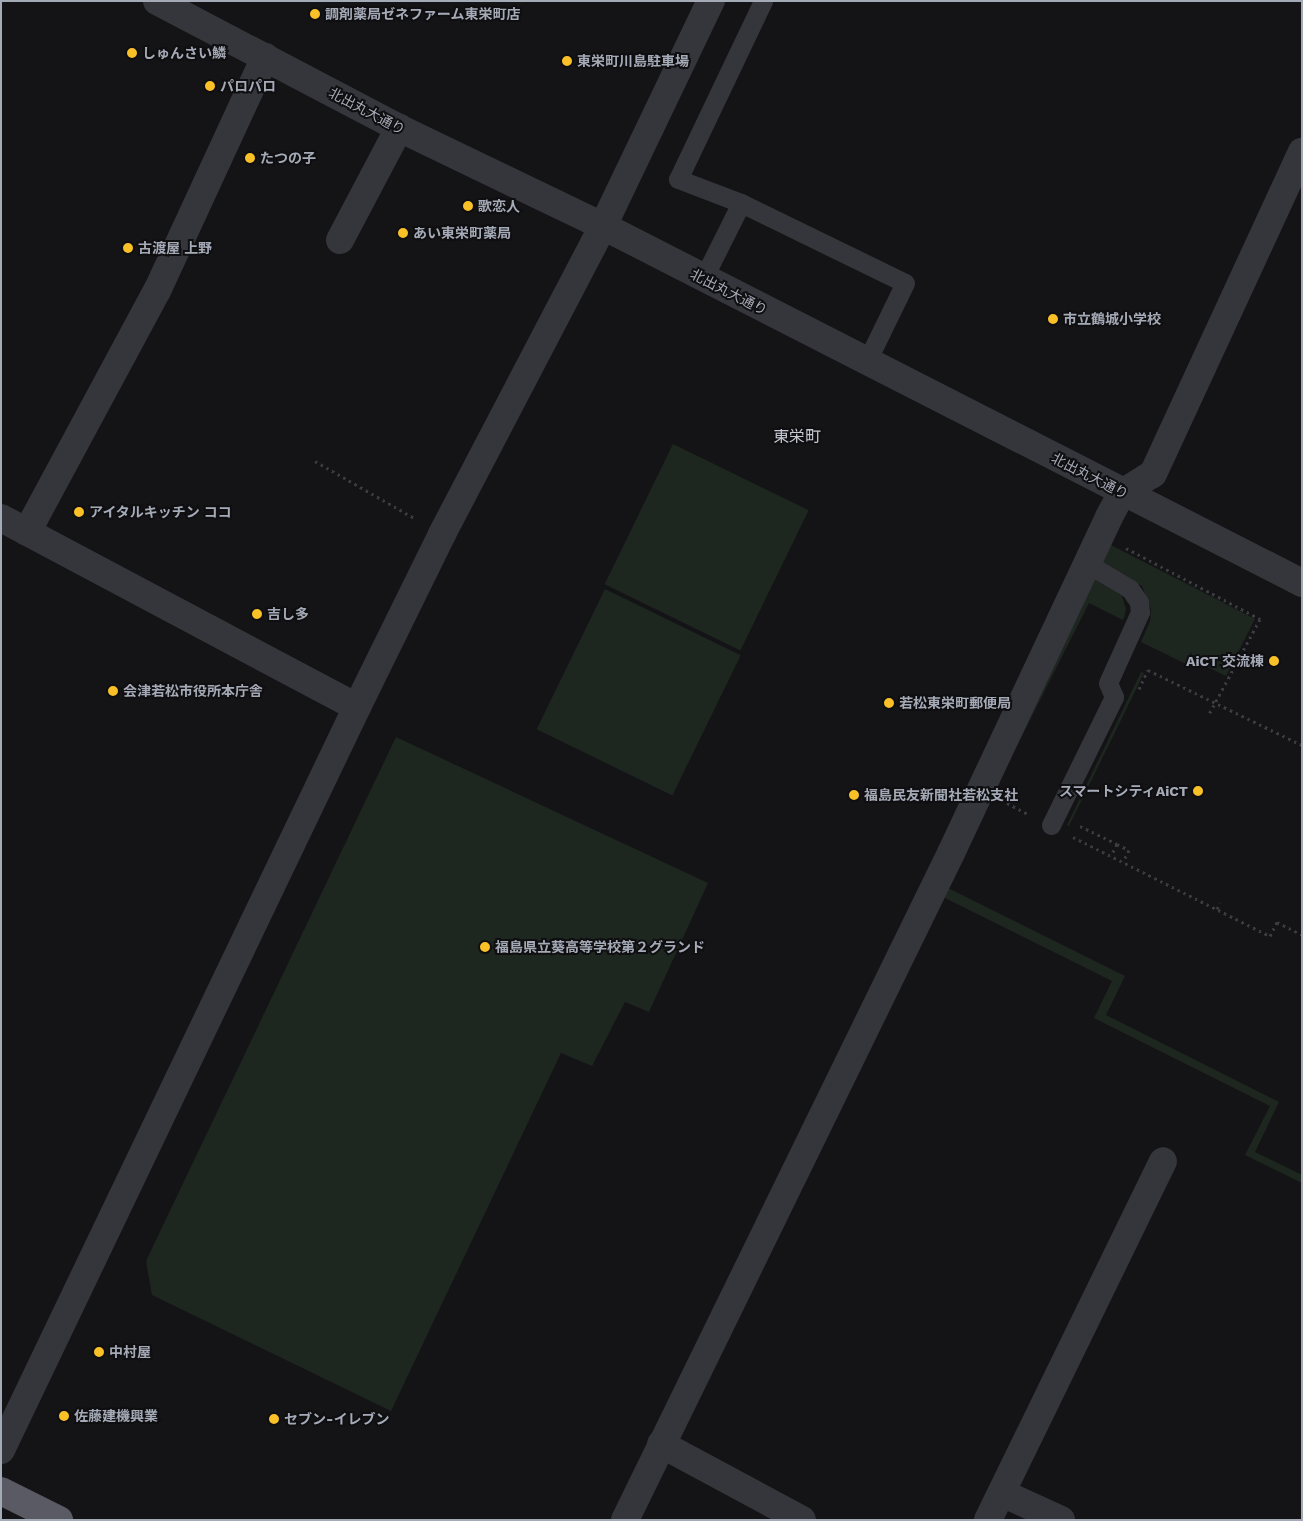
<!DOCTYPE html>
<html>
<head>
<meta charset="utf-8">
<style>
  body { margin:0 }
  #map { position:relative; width:1303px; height:1521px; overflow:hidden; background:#141416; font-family:"Work Sans","Noto Sans JP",sans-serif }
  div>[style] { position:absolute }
  .green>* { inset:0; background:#1e2620; transform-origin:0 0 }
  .path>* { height:3px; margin-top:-1.5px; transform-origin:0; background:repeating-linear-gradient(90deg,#3b3c42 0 2.5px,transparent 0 6.5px) }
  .service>* { height:19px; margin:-9.5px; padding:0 9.5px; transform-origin:9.5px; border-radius:9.5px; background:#35363b }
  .minor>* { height:28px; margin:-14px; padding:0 14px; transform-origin:14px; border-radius:14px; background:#35363b }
  .tertiary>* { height:28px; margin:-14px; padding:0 14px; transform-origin:14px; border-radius:14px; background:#35363b }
  .trunk>* { height:28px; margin:-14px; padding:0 14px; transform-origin:14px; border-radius:14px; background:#595a63 }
  .dots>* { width:14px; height:14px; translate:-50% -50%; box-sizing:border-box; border:2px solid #0f0f11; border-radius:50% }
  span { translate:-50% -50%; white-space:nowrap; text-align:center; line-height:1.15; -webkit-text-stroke:4px #0f0f11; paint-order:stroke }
  .poi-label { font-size:14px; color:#a5aab7; font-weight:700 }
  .left { translate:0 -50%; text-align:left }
  .right { translate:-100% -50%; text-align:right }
  .street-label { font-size:14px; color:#a5aab7 }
  .quarter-label { font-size:16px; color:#c6c9d3 }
  .frame { position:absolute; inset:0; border:2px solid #a5aab7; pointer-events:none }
</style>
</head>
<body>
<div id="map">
  <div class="green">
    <i style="left:673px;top:444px;width:151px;height:156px;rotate:26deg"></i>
    <i style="clip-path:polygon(1109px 544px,1255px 619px,1226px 676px,1199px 663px,1190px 666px,1141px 642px,1150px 621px,1151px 609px,1142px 586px,1100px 561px)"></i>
    <i style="clip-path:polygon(1093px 577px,1122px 596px,1126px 609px,1124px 618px,1123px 620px,1089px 603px,978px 823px)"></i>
    <i style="left:605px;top:589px;width:151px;height:156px;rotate:26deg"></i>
    <i style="clip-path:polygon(1141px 672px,1144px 673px,1069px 826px,1067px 825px)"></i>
    <i style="clip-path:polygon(396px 737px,708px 883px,649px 1012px,625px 1002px,592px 1066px,561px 1053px,391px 1411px,152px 1295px,146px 1261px)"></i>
    <i style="clip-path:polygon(946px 887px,1125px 976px,1106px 1015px,1279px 1102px,1255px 1152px,1302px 1175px,1302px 1183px,1245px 1155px,1270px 1106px,1094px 1018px,1112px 981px,935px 893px)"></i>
  </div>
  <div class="path">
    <i style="left:315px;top:461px;width:116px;rotate:29.9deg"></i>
    <i style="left:1126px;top:548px;width:152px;rotate:27.9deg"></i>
    <i style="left:1260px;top:619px;width:108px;rotate:118.2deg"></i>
    <i style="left:1139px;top:689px;width:21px;rotate:-65deg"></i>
    <i style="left:1148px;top:670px;width:171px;rotate:26deg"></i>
    <i style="left:1007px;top:803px;width:24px;rotate:28deg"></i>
    <i style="left:1080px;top:826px;width:41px;rotate:25.9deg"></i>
    <i style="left:1117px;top:844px;width:13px;rotate:117deg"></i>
    <i style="left:1073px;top:837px;width:220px;rotate:26.7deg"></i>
    <i style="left:1270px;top:936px;width:16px;rotate:-63deg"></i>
    <i style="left:1277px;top:922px;width:28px;rotate:27deg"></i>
    <i style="left:1117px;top:844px;width:13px;rotate:27deg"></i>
    <i style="left:1129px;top:850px;width:13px;rotate:117deg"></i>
    <i style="left:1217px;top:909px;width:7px;rotate:-63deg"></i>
  </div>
  <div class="service">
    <i style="left:763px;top:1px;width:197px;rotate:115.5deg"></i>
    <i style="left:678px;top:179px;width:67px;rotate:20.9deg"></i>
    <i style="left:741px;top:203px;width:182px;rotate:26deg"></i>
    <i style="left:905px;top:283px;width:89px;rotate:116deg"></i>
    <i style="left:703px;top:279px;width:85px;rotate:-63.4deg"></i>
    <i style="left:1051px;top:825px;width:143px;rotate:-63.8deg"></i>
    <i style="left:1114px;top:697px;width:15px;rotate:-113deg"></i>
    <i style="left:1108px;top:683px;width:78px;rotate:-65.7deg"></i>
    <i style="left:1140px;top:612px;width:10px;rotate:-96deg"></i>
    <i style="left:1139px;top:602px;width:16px;rotate:-125deg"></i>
    <i style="left:1130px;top:589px;width:49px;rotate:-149.2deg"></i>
  </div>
  <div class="minor">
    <i style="left:340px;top:240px;width:127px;rotate:-62.2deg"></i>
    <i style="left:1px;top:518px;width:403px;rotate:28deg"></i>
    <i style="left:27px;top:532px;width:274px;rotate:-61.7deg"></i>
    <i style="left:157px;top:291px;width:258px;rotate:-65.2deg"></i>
    <i style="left:661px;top:1444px;width:160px;rotate:28.3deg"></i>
    <i style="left:1px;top:1450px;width:824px;rotate:-64.4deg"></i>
    <i style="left:357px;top:707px;width:193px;rotate:-63.8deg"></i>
    <i style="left:442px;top:534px;width:348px;rotate:-62.4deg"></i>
    <i style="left:603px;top:226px;width:250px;rotate:-64.4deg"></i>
    <i style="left:1002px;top:1493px;width:65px;rotate:24.6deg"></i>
    <i style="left:625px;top:1520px;width:742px;rotate:-63.95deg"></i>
    <i style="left:951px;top:853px;width:371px;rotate:-64.8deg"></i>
    <i style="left:1109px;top:517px;width:27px;rotate:-62deg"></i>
    <i style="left:1122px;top:493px;width:36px;rotate:-32deg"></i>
    <i style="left:1153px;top:474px;width:355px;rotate:-65.2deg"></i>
    <i style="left:988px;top:1520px;width:399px;rotate:-64deg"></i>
  </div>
  <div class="tertiary">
    <i style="left:157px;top:1px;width:273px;rotate:27.7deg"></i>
    <i style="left:399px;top:128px;width:226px;rotate:25.7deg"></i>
    <i style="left:603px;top:226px;width:785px;rotate:27.05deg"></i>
  </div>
  <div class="trunk">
    <i style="left:1px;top:1491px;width:65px;rotate:26.6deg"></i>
  </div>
  <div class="dots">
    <i style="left:315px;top:14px;background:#fac028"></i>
    <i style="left:132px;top:53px;background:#fac028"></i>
    <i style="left:567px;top:61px;background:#fac028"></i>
    <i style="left:210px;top:86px;background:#fac028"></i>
    <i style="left:250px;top:158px;background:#fac028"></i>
    <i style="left:468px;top:206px;background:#fac028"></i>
    <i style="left:403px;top:233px;background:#fac028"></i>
    <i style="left:128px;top:248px;background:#fac028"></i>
    <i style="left:1053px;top:319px;background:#fac028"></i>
    <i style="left:79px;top:512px;background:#fac028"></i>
    <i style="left:257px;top:614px;background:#fac028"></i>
    <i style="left:1274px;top:661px;background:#fac028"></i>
    <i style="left:113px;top:691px;background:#fac028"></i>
    <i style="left:889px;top:703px;background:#fac028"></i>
    <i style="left:1198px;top:791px;background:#fac028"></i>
    <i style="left:854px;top:795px;background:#fac028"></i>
    <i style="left:485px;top:947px;background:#fac028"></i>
    <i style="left:99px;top:1352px;background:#fac028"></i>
    <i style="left:64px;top:1416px;background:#fac028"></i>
    <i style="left:274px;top:1419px;background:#fac028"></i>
  </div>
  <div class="poi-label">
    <span class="left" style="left:325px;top:14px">調剤薬局ゼネファーム東栄町店</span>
    <span class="left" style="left:142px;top:53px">しゅんさい鱗</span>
    <span class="left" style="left:577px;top:61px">東栄町川島駐車場</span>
    <span class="left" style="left:220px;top:86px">パロパロ</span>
    <span class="left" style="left:260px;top:158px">たつの子</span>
    <span class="left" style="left:478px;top:206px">歌恋人</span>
    <span class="left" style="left:413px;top:233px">あい東栄町薬局</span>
    <span class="left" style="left:138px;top:248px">古渡屋 上野</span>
    <span class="left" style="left:1063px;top:319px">市立鶴城小学校</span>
    <span class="left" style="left:89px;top:512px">アイタルキッチン ココ</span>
    <span class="left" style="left:267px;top:614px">吉し多</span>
    <span class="right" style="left:1264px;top:661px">AiCT 交流棟</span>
    <span class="left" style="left:123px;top:691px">会津若松市役所本庁舎</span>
    <span class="left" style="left:899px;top:703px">若松東栄町郵便局</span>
    <span class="right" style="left:1188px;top:791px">スマートシティAiCT</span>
    <span class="left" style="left:864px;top:795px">福島民友新聞社若松支社</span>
    <span class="left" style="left:495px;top:947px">福島県立葵高等学校第２グランド</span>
    <span class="left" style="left:109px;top:1352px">中村屋</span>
    <span class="left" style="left:74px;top:1416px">佐藤建機興業</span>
    <span class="left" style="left:284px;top:1419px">セブン-イレブン</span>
  </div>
  <div class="street-label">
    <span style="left:367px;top:111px;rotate:28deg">北出丸大通り</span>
    <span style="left:729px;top:292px;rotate:27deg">北出丸大通り</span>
    <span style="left:1090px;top:476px;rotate:27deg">北出丸大通り</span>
  </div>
  <div class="quarter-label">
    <span style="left:797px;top:437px">東栄町</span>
  </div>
  <div class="frame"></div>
</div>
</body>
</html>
